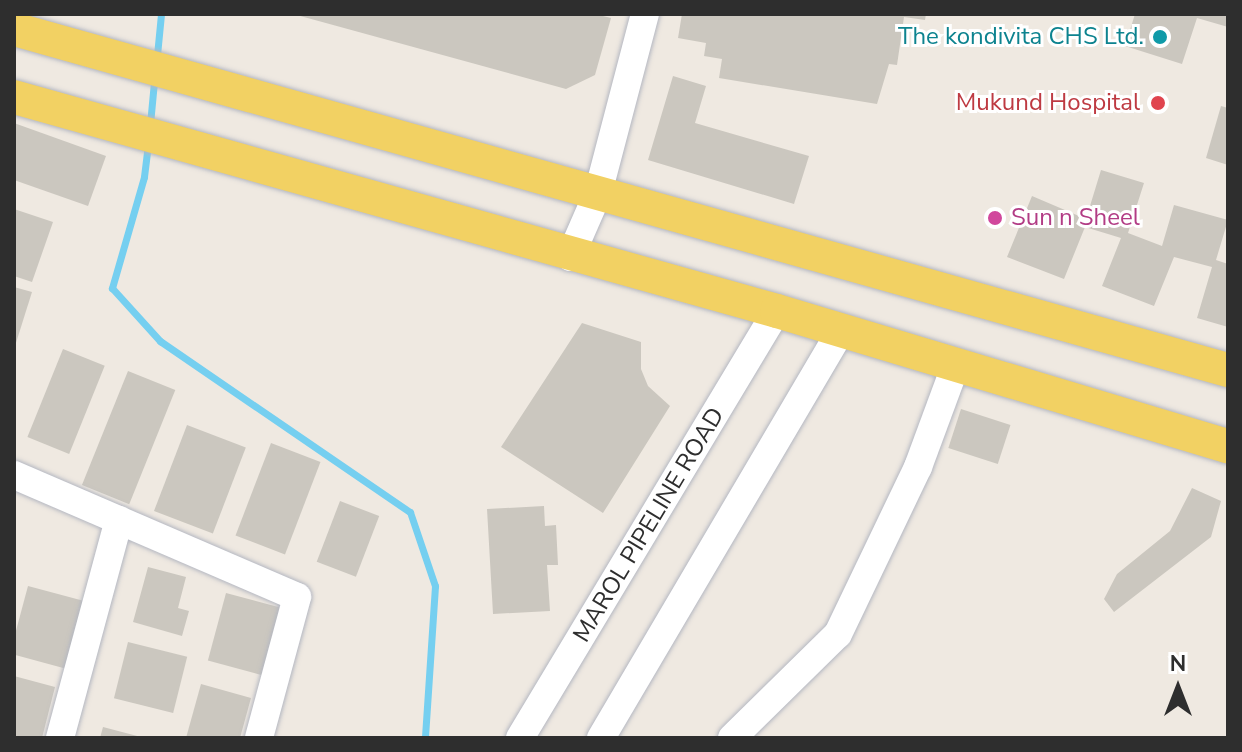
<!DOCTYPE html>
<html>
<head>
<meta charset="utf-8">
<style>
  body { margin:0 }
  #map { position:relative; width:1242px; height:752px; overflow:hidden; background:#efe9e1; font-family:"Nunito Sans",sans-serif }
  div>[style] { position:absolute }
  .stream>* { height:7px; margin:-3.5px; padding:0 3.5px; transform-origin:3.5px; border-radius:3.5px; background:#75cff0 }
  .building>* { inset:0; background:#cbc7bf; transform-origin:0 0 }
  .roads { filter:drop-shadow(0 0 2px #b4b7c1) drop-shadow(0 0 2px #b4b7c1) }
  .minor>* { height:28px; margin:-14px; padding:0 14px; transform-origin:14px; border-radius:14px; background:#fff }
  .major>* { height:34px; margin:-17px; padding:0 17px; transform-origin:17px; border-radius:17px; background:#f2d163 }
  .dots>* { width:22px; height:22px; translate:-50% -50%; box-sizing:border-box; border:4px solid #fff; border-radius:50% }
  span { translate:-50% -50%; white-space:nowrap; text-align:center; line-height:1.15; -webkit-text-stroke:6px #fff; paint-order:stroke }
  .culture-label { font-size:24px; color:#0d838f }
  .right { translate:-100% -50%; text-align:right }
  .health-label { font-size:24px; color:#be3a42 }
  .hotel-label { font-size:24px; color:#b23c85 }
  .left { translate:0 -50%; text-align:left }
  .street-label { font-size:24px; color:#2e2e2e }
  .frame { position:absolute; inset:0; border:16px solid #2e2e2e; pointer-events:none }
  .north { position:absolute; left:1138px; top:648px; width:80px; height:80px; -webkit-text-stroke:6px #fff; paint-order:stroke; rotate:0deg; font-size:22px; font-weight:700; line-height:32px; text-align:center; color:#2e2e2e }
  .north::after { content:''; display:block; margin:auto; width:28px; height:36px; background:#2e2e2e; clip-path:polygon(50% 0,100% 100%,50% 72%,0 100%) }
</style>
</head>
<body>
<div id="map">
  <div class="stream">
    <i style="left:157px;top:55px;width:41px;rotate:-84.4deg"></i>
    <i style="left:150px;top:124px;width:42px;rotate:-84.6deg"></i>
    <i style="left:148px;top:144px;width:33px;rotate:97deg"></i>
    <i style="left:144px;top:177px;width:116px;rotate:106.1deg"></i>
    <i style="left:112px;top:288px;width:72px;rotate:47.8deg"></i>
    <i style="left:160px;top:341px;width:303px;rotate:34.4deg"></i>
    <i style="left:410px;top:512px;width:78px;rotate:71.3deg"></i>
    <i style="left:435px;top:586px;width:152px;rotate:93.8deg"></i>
  </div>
  <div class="building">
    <i style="clip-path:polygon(293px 14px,595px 14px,611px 18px,595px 75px,566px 89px)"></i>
    <i style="clip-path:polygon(682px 14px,926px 14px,925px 20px,904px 17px,897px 65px,889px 64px,877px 104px,719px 78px,722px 59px,704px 56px,706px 43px,678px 38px)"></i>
    <i style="clip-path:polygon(1135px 14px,1228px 14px,1228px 27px,1197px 18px,1182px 64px,1125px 46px)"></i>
    <i style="clip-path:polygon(673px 76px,706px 86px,695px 123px,809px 156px,794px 204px,648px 160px)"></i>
    <i style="clip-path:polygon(1221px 106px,1228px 108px,1228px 165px,1206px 158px)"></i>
    <i style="clip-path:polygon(14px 123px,106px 156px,88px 206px,14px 180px)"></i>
    <i style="clip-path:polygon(1101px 170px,1144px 183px,1128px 233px,1162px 246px,1174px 205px,1228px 220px,1216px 260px,1228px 264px,1228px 327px,1197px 318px,1212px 267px,1174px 257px,1154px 306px,1102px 286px,1121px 238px,1085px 227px,1064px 279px,1007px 257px,1032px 196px,1086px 219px)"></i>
    <i style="clip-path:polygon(14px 209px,53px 222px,32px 282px,14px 276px)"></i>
    <i style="clip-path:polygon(14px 287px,32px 292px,15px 346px,14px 346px)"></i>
    <i style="clip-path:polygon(582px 323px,641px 342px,641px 369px,648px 386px,670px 406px,603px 513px,501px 447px)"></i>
    <i style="left:63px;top:349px;width:45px;height:95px;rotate:22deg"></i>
    <i style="left:128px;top:371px;width:51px;height:123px;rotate:22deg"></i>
    <i style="left:961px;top:409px;width:52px;height:41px;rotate:18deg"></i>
    <i style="left:187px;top:425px;width:63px;height:92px;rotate:21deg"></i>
    <i style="left:271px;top:443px;width:53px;height:99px;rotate:21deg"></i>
    <i style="clip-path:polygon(1192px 488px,1221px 501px,1211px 537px,1114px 612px,1104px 599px,1117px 574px,1170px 531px)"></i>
    <i style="left:340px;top:501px;width:42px;height:65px;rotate:21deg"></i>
    <i style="clip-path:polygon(544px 506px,545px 526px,556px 525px,558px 565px,547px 565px,550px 611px,493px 614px,487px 509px)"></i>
    <i style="clip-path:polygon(148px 567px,186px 577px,178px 608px,189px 611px,182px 636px,133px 622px)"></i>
    <i style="left:28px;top:586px;width:60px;height:70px;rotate:15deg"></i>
    <i style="left:226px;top:593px;width:58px;height:70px;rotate:15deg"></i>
    <i style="left:128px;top:642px;width:61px;height:58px;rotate:14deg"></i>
    <i style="clip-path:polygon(14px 676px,55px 687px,42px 738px,14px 738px)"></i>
    <i style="clip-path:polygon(201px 684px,251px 698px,240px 738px,186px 738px)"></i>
    <i style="clip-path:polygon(103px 727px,141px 737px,141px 738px,100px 738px)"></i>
  </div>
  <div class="roads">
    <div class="minor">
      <i style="left:570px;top:257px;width:70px;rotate:-66.4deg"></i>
      <i style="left:598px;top:193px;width:185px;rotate:-75.3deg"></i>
      <i style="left:14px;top:475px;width:308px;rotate:23.3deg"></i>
      <i style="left:297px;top:597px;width:146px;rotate:105.1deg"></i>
      <i style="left:60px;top:738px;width:226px;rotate:-74.9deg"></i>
      <i style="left:520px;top:738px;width:498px;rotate:-59deg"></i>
      <i style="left:601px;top:738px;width:473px;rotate:-59.5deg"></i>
      <i style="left:732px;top:738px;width:148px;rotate:-44.5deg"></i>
      <i style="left:838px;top:634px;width:185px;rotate:-64.4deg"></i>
      <i style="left:918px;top:467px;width:110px;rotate:-69.7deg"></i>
    </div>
    <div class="major">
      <i style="left:14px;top:29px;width:1261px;rotate:15.69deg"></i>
      <i style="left:14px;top:97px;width:792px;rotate:15.67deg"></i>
      <i style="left:777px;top:311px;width:471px;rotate:16.7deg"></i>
    </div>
  </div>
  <div class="dots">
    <i style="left:1160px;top:37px;background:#0f9aa8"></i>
    <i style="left:1158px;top:103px;background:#e0444e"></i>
    <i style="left:995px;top:218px;background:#d1479c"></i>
  </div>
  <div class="culture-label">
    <span class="right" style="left:1144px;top:37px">The kondivita CHS Ltd.</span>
  </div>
  <div class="health-label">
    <span class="right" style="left:1140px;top:103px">Mukund Hospital</span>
  </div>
  <div class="hotel-label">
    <span class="left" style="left:1011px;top:218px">Sun n Sheel</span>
  </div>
  <div class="street-label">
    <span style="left:649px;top:525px;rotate:-59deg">MAROL PIPELINE ROAD</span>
  </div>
  <div class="frame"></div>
  <div class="north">N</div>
</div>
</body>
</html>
